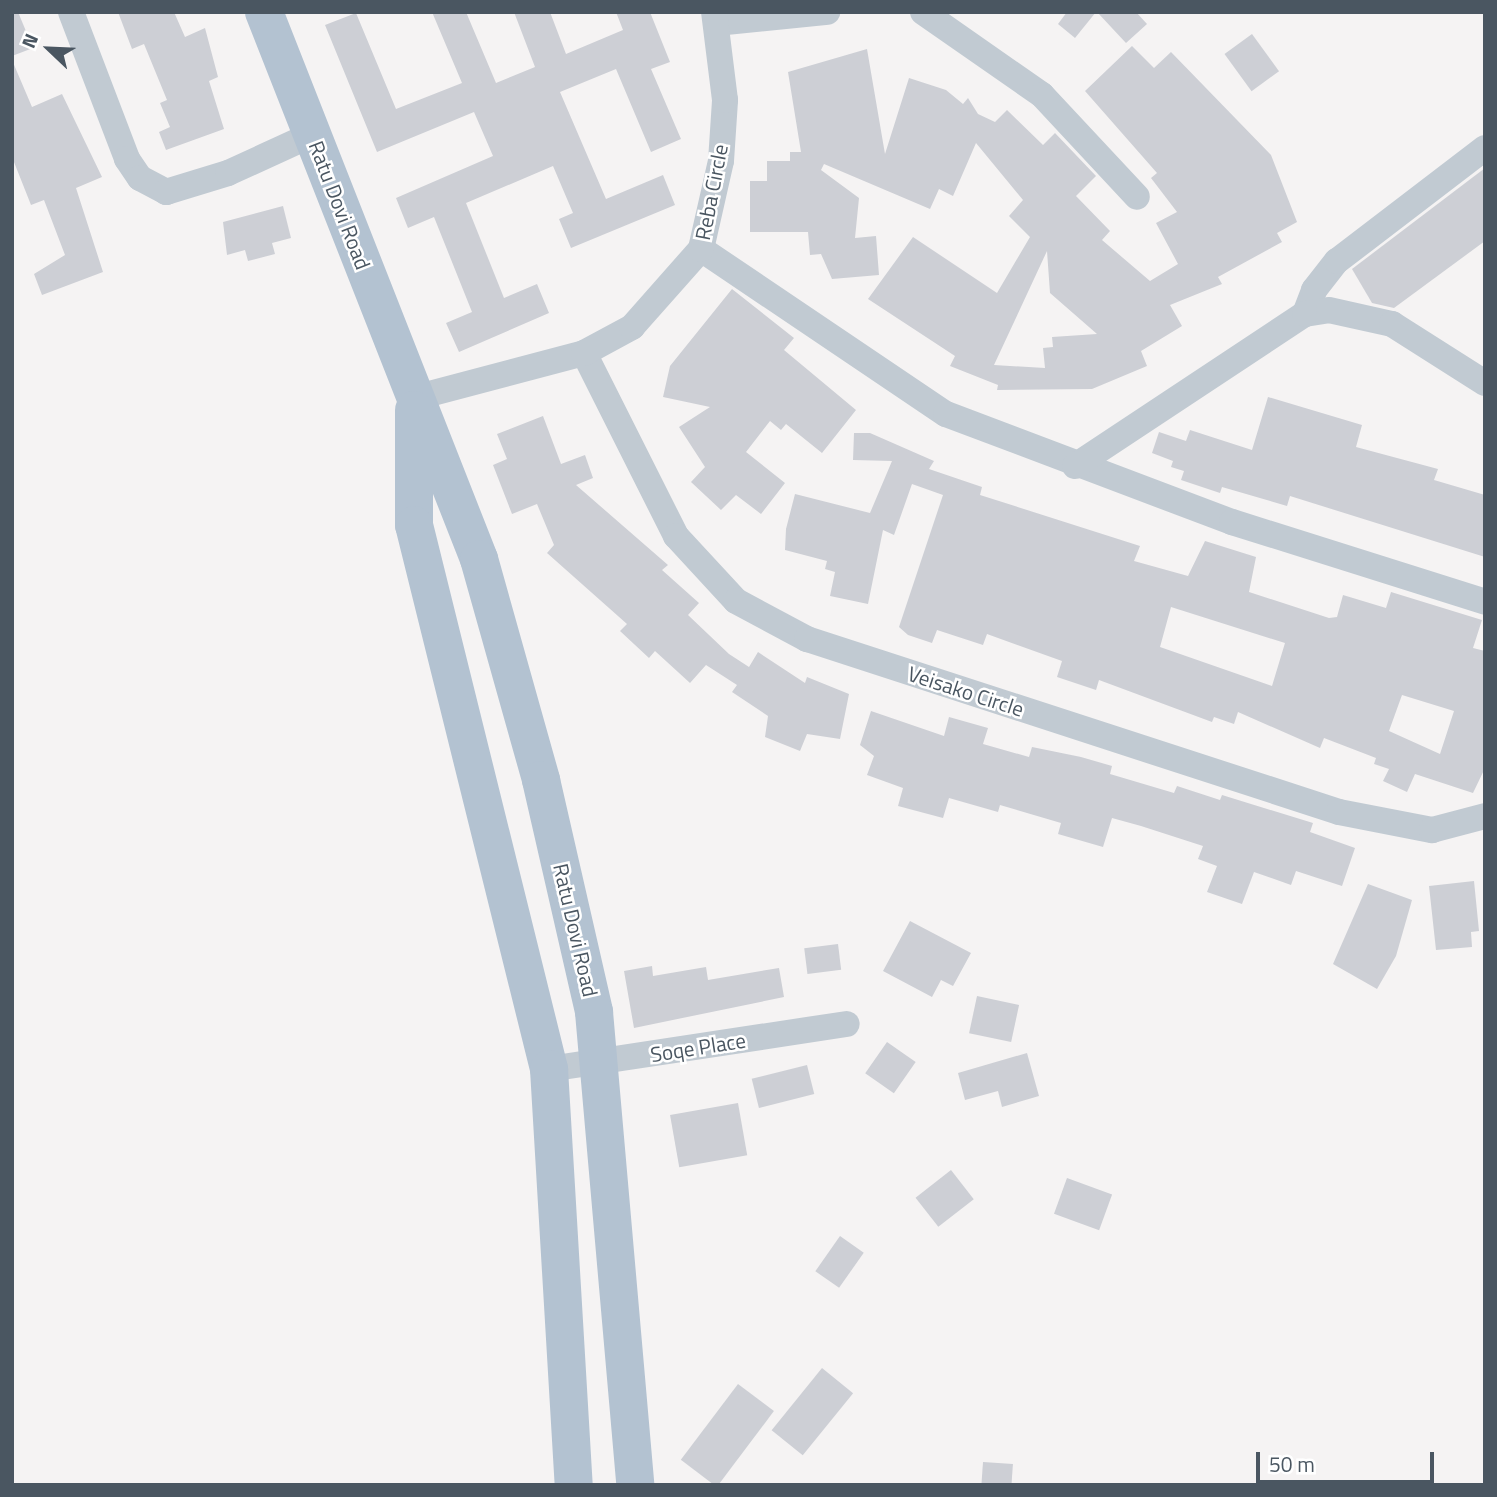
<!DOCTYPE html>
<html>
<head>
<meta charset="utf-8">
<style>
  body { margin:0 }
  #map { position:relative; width:1497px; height:1497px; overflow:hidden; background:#f5f3f3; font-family:"Titillium Web",sans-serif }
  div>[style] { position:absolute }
  .building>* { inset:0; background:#cdcfd5; transform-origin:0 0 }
  .minor>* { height:26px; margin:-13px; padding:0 13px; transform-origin:13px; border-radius:13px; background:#c1cad2 }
  .primary>* { height:38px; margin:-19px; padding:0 19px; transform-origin:19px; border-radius:19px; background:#b3c2d1 }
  span { translate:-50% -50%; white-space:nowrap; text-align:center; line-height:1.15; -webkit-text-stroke:5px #fff; paint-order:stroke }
  .street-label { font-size:21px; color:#4a5661 }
  .frame { position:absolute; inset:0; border:14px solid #4a5661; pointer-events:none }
  .north { position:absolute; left:14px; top:14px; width:70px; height:70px; -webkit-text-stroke:5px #fff; paint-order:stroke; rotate:293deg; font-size:19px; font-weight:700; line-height:28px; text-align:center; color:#4a5661 }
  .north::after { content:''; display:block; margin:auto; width:24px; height:32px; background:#4a5661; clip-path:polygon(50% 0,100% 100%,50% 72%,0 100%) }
  .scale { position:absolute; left:1256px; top:1452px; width:178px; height:32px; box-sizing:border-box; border:4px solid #4a5661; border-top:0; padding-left:9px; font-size:21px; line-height:24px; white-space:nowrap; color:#4a5661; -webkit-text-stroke:5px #fff; paint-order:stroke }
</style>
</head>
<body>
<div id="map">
  <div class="building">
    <i style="clip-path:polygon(12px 12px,18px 12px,33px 48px,12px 56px)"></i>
    <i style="clip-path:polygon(118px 12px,174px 12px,185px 37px,205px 28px,218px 77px,209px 81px,224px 129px,166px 150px,159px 132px,170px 127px,160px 103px,167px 100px,144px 44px,132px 49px)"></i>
    <i style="clip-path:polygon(432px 12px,466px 12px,496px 83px,535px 67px,514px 12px,550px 12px,566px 54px,623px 30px,616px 12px,650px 12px,670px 62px,651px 69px,681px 139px,651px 152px,616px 69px,560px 92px,606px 199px,663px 175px,675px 205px,571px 248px,559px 219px,573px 213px,553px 166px,466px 203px,504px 298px,537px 284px,549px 313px,459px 352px,446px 323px,472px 312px,434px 217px,408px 228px,396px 198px,493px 156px,474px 112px,377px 152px,325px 25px,356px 13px,396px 109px,462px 83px)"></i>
    <i style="clip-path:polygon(1067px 12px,1096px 12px,1075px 38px,1058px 24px)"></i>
    <i style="clip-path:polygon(1097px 12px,1136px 12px,1147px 24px,1126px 43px)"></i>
    <i style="left:1252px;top:34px;width:46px;height:34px;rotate:54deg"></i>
    <i style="clip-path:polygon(evenodd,1132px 46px,1154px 68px,1171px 52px,1271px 155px,1297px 222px,1277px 233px,1282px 242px,1218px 277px,1222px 284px,1170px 305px,1182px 326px,1141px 351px,1147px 366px,1092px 389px,997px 390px,998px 385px,950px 366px,955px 356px,868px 299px,913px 237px,997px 293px,1030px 237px,1009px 216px,1023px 200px,976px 143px,953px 196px,939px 189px,930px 209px,824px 164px,821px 170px,859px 198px,855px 238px,876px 236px,879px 275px,832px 279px,821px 254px,810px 255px,808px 232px,750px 232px,750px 181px,767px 181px,767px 161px,790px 161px,790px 152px,801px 152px,788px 72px,867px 49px,885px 154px,909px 78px,946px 90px,963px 104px,968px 98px,978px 114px,995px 122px,1007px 110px,1043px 145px,1055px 133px,1096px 176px,1076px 196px,1110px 231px,1102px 240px,1150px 281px,1178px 264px,1156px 223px,1177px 212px,1151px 178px,1157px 173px,1085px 91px,1132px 46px,1047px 251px,1050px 293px,1097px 334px,1052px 337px,1053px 347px,1043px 348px,1045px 368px,994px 365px,1047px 251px)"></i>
    <i style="clip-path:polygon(12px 60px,32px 107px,62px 94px,102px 177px,76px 188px,103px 272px,42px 295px,34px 274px,65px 255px,44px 200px,31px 205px,12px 157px)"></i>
    <i style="clip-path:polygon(1485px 168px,1485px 241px,1394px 308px,1372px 303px,1352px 269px)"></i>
    <i style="clip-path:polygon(283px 206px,291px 238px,272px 243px,275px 254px,248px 261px,245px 250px,227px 255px,223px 222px)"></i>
    <i style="clip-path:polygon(732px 289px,794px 338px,784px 350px,856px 410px,822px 453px,786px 424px,781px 430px,770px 421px,746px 452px,785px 483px,761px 514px,736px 495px,721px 510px,691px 482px,705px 467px,679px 427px,710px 407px,663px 397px,670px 366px)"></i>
    <i style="clip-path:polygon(1268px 397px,1362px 425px,1356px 447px,1438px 469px,1434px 480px,1485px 495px,1485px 557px,1290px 496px,1287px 506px,1222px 487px,1220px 493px,1181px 480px,1184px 471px,1171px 467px,1173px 461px,1152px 453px,1159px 432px,1186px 441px,1190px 430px,1252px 450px)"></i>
    <i style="clip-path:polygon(543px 416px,561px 464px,585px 455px,593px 478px,576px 485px,668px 565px,662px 570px,699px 603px,688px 615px,729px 654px,749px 667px,758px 652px,805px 683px,807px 677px,849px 694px,840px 739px,807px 734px,800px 751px,765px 737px,768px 716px,732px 692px,737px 685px,706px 665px,690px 683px,655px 651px,649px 658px,620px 631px,627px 624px,547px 553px,554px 545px,537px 504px,512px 514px,493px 465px,507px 459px,497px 434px)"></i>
    <i style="clip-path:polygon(evenodd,854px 433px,870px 433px,934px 461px,929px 469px,982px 487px,980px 495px,1140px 546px,1134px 561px,1188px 576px,1205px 541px,1256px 557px,1249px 592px,1329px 618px,1337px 617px,1343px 595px,1386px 608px,1391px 592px,1482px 620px,1473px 648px,1485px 651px,1485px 768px,1473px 793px,1415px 774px,1407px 792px,1383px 781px,1389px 769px,1374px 764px,1376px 758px,1324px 738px,1320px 748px,1238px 712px,1234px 724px,1214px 717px,1212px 722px,1099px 680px,1096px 690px,1057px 677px,1062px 661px,987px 634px,983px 645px,937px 630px,932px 643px,908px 635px,899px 627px,943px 495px,912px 484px,894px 535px,883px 530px,868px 604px,830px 596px,835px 572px,825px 569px,827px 561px,785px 550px,786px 529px,795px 494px,870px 513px,892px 461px,853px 460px,854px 433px,1171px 607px,1285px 643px,1272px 686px,1160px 647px,1171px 607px,854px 433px,1402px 695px,1454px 711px,1440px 754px,1389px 731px,1402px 695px)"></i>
    <i style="clip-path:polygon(871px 711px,944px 736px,949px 717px,988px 728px,983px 744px,1029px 757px,1032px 747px,1081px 757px,1112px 766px,1110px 774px,1174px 793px,1177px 786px,1220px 800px,1222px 795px,1313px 823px,1310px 832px,1355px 848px,1342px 886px,1296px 871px,1291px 885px,1254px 872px,1242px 904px,1207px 892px,1217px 866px,1198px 859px,1203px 846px,1141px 826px,1112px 818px,1103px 847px,1058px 834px,1061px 823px,1000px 805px,998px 812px,949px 798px,943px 818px,898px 806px,903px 788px,867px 775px,874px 756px,860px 745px)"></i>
    <i style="clip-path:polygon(1474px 881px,1479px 931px,1471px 932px,1472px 947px,1436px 950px,1429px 886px)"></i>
    <i style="clip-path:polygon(1368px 884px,1412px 900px,1396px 956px,1377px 989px,1333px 964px)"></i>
    <i style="clip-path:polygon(910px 921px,971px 953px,953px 986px,941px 980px,932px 997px,883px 971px)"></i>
    <i style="left:838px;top:944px;width:26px;height:34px;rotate:83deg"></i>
    <i style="clip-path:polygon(652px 966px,653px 976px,706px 967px,708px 980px,779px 968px,784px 997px,634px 1028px,624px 971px)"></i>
    <i style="left:977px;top:996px;width:43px;height:38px;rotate:12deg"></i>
    <i style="left:887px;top:1042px;width:35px;height:38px;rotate:35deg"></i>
    <i style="clip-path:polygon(1027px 1053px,1039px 1096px,1002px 1107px,998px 1091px,965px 1100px,958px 1073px)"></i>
    <i style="left:807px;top:1065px;width:30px;height:57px;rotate:76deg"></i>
    <i style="left:738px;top:1103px;width:53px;height:69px;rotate:80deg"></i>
    <i style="left:951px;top:1170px;width:37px;height:45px;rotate:52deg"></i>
    <i style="left:1067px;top:1178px;width:48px;height:38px;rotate:20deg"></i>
    <i style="left:840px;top:1236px;width:29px;height:43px;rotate:35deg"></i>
    <i style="left:822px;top:1368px;width:40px;height:80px;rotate:39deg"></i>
    <i style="left:738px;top:1384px;width:45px;height:95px;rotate:37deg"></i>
    <i style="left:983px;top:1462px;width:30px;height:23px;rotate:4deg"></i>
  </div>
  <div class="minor">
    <i style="left:71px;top:12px;width:157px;rotate:69.1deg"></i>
    <i style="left:127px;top:159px;width:23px;rotate:56deg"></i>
    <i style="left:140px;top:178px;width:30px;rotate:28deg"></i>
    <i style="left:166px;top:192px;width:65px;rotate:-17deg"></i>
    <i style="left:228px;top:173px;width:94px;rotate:-24.6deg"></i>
    <i style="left:923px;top:12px;width:145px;rotate:34.9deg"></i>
    <i style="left:1042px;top:95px;width:139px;rotate:47deg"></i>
    <i style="left:716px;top:23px;width:112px;rotate:-5.7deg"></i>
    <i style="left:701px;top:249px;width:295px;rotate:34deg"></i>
    <i style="left:946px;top:414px;width:306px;rotate:20.7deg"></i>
    <i style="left:1232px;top:522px;width:265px;rotate:17.5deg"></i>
    <i style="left:1305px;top:314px;width:26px;rotate:-69deg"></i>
    <i style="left:1314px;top:290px;width:37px;rotate:-52deg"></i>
    <i style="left:1337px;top:261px;width:186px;rotate:-37.4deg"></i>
    <i style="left:584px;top:353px;width:205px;rotate:63.3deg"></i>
    <i style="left:676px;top:536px;width:88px;rotate:47.3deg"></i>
    <i style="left:736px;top:601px;width:81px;rotate:28.2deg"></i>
    <i style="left:807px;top:639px;width:559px;rotate:18.01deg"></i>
    <i style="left:1339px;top:812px;width:95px;rotate:11deg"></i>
    <i style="left:1432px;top:830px;width:55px;rotate:-14.8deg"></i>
    <i style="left:414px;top:398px;width:176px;rotate:-14.8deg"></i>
    <i style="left:584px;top:353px;width:55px;rotate:-28.4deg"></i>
    <i style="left:632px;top:327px;width:104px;rotate:-48.5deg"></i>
    <i style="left:701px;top:249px;width:90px;rotate:-77.2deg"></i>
    <i style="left:721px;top:161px;width:61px;rotate:-86.2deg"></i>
    <i style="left:725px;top:100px;width:89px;rotate:-97.1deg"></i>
    <i style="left:1075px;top:466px;width:276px;rotate:-33.5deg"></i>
    <i style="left:1305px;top:314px;width:24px;rotate:-9deg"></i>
    <i style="left:1329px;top:310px;width:65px;rotate:12.5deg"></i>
    <i style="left:1392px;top:324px;width:110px;rotate:32.4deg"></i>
    <i style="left:549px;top:1069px;width:301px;rotate:-8.6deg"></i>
  </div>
  <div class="primary">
    <i style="left:264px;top:12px;width:588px;rotate:68.54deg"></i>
    <i style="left:479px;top:559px;width:230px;rotate:74.3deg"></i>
    <i style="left:541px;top:780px;width:238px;rotate:77.1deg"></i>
    <i style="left:594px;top:1012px;width:475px;rotate:85deg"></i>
    <i style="left:414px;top:410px;width:115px;rotate:90deg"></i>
    <i style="left:414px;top:525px;width:561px;rotate:76.06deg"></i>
    <i style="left:549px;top:1069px;width:417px;rotate:86.6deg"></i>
  </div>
  <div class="street-label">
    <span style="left:711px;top:192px;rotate:-79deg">Reba Circle</span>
    <span style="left:340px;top:205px;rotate:69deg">Ratu Dovi Road</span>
    <span style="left:966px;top:691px;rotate:18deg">Veisako Circle</span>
    <span style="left:576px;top:930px;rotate:77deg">Ratu Dovi Road</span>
    <span style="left:698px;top:1047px;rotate:-9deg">Soqe Place</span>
  </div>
  <div class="frame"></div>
  <div class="north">N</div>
  <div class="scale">50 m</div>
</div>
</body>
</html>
